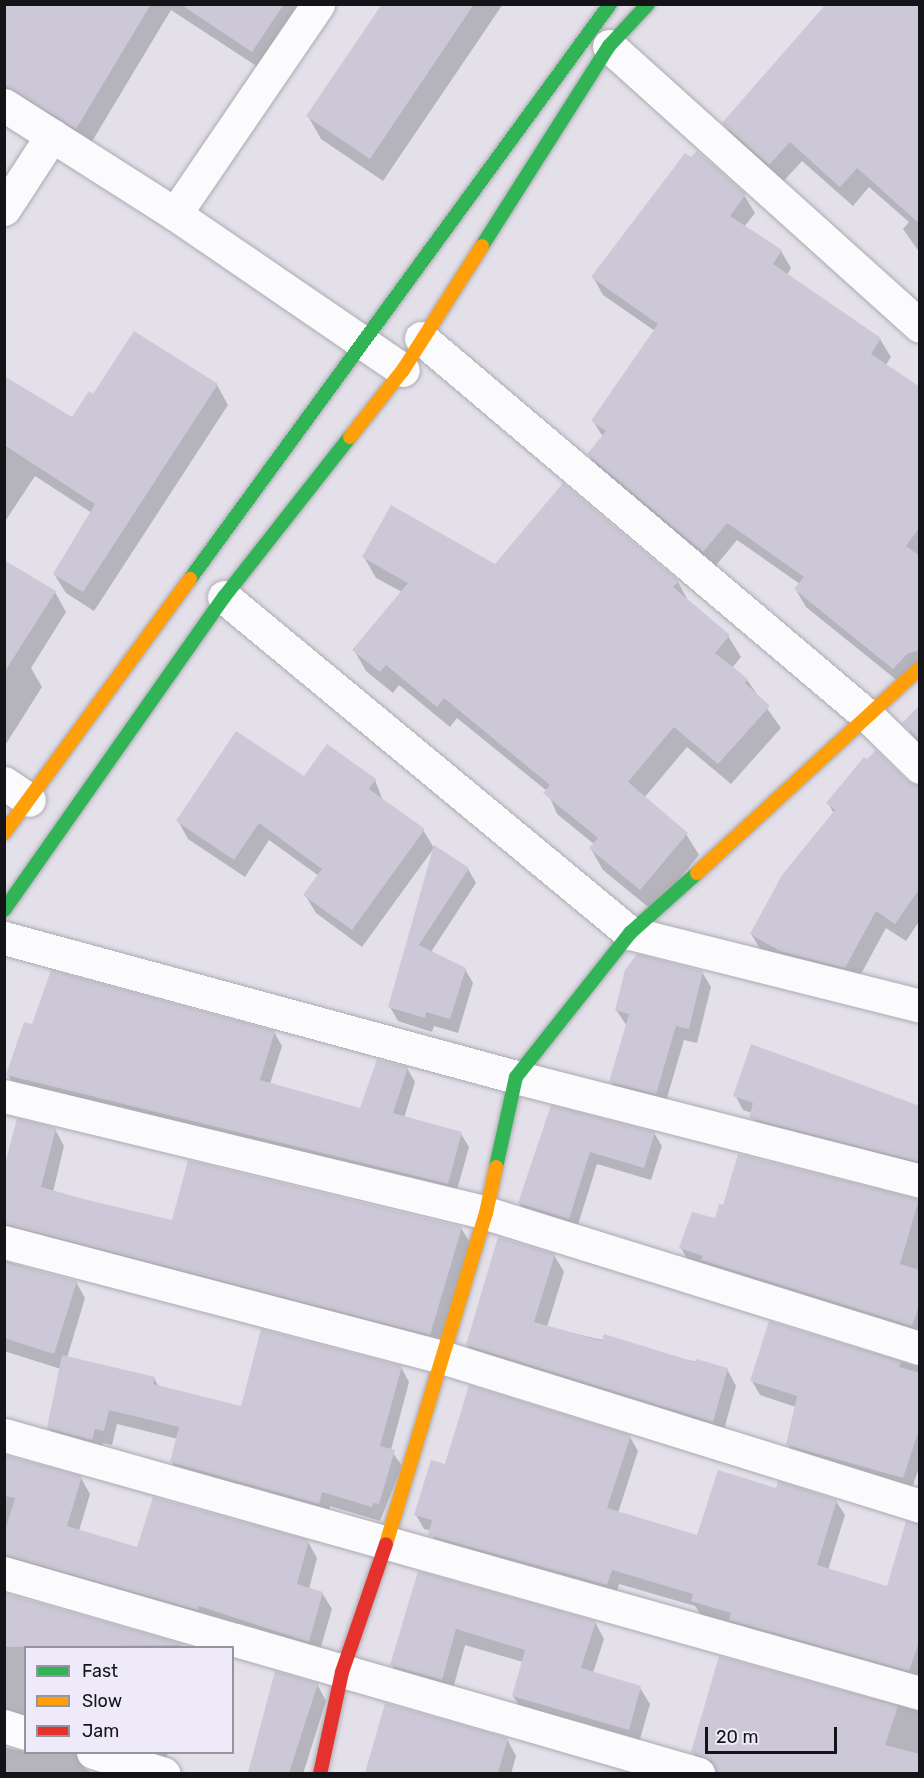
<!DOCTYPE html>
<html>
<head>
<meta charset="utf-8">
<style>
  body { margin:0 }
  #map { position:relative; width:924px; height:1778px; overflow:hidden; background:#e3e0ea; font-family:Rubik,sans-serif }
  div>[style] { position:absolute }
  .shadow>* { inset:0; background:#0003 }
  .building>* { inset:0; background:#cdc8d7 }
  .roads { filter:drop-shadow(0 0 2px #acaab1) drop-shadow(0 0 2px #acaab1) }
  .street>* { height:33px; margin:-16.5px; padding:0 16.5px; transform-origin:16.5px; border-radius:16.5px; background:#fbfafc }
  .fast>* { height:14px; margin:-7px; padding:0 7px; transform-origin:7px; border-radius:7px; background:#30b455 }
  .slow>* { height:14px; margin:-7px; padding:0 7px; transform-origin:7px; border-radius:7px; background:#ff9f0a }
  .jam>* { height:14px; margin:-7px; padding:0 7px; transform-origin:7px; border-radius:7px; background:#e5322d }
  span { translate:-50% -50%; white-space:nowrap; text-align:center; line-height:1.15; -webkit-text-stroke:4.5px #eeeafa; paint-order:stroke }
  .frame { position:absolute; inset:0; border:6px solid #141318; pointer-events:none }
  .legend { position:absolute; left:24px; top:1646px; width:210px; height:108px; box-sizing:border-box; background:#eeeafa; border:2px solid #9794a0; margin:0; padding:8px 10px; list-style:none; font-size:18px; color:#141318 }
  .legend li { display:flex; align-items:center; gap:12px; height:30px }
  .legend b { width:30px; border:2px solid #9794a0 }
  .scale { position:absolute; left:705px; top:1727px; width:132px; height:27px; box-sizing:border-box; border:3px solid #141318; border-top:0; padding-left:8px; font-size:18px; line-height:21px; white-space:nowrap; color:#141318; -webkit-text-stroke:4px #eeeafa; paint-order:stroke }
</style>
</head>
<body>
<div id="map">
  <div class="shadow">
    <i style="clip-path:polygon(32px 4px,309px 4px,264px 71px,171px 10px,88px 148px,4px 96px,4px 17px)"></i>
    <i style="clip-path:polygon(384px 4px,503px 4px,383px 181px,321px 139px,308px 116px)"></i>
    <i style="clip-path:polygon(920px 4px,920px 253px,903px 229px,909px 222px,869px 187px,853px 206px,802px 161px,781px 184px,736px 143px,724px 123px)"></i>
    <i style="clip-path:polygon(744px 195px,755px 213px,744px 227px,781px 251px,791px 268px,787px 275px,880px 339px,891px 357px,885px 366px,920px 391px,920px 672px,904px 686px,806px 607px,796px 590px,800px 584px,737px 540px,713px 569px,599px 472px,589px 454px,603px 437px,593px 421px,655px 331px,603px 295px,593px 277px)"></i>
    <i style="clip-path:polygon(4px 378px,72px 419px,94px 396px,217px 385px,228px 405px,94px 611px,66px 593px,54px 574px,92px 513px,35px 476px,4px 523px)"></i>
    <i style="clip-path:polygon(364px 557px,678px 582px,690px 604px,728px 636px,741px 657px,732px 668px,747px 680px,781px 728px,731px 784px,687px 747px,644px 798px,686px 834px,699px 855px,653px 911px,603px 870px,591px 849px,594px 844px,557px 814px,547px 791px,457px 718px,450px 727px,399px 685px,393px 693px,366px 671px,354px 650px,402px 592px,376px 578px)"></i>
    <i style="clip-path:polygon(4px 562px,55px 592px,66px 612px,31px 668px,42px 687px,4px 747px)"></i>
    <i style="clip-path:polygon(920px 711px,920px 747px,906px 725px)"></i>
    <i style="clip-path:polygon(876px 752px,914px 787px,920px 785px,920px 920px,906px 941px,886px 928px,855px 985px,762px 952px,751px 934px,834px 814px,828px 803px)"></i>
    <i style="clip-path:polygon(304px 778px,375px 780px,383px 801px,423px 830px,434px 848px,362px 947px,316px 913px,305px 895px,319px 876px,269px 840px,245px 877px,188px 839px,178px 821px)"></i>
    <i style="clip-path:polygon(435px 848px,468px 869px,476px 883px,431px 952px,465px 969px,473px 983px,458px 1033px,434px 1026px,432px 1032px,398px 1021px,390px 1007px)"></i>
    <i style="clip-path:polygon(702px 972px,711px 987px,697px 1043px,684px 1040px,664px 1108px,620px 1097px,611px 1081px,627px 1026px,616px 1010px)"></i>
    <i style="clip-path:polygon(274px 1032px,282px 1046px,270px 1084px,361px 1110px,407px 1068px,415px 1082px,404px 1118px,461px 1134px,469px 1147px,455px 1197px,16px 1089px,8px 1075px)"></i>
    <i style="clip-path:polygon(735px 1095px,920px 1106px,920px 1173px,759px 1132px,752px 1113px,743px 1110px)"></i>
    <i style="clip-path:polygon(552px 1107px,654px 1133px,662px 1146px,651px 1180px,597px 1164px,576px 1231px,527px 1216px,519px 1203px)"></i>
    <i style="clip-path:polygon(55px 1129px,64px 1146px,53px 1192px,173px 1221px,461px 1228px,471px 1244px,439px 1350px,4px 1244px,4px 1171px)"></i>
    <i style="clip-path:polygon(915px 1201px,920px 1201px,920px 1341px,689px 1262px,681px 1248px,716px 1220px)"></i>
    <i style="clip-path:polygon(554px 1255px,564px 1272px,547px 1327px,727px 1369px,736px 1386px,722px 1437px,477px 1361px,467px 1345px)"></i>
    <i style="clip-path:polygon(4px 1261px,76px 1282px,85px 1298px,67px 1358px,154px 1378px,159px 1387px,242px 1408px,401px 1367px,409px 1382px,391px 1450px,402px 1466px,380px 1521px,330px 1506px,327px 1518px,180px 1477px,172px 1462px,178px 1439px,117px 1424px,112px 1445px,103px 1443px,100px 1454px,57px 1442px,48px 1427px,61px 1369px,4px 1351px)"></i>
    <i style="clip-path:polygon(770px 1322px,920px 1367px,920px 1465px,911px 1491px,796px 1459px,788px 1444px,796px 1407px,760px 1395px,752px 1381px)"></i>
    <i style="clip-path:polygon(630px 1437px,638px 1451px,618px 1513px,698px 1537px,777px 1490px,836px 1501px,845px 1515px,828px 1570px,888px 1587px,920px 1540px,920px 1685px,701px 1615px,695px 1606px,619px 1584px,615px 1599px,438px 1549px,431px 1531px,424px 1529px,416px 1515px,446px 1465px)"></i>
    <i style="clip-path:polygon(4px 1456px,81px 1478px,90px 1494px,79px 1531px,140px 1549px,308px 1542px,317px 1558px,309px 1589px,322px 1593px,332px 1609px,318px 1657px,4px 1575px)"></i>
    <i style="clip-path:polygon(419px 1573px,595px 1622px,604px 1639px,593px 1673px,640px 1688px,650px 1704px,638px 1746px,523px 1712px,513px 1696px,523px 1662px,465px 1645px,451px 1696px,401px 1681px,392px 1665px)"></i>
    <i style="clip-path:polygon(4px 1594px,186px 1647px,186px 1648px,26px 1648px,26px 1728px,4px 1726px)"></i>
    <i style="clip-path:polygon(720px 1658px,920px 1711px,920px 1774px,717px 1774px,701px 1766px,693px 1752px)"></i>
    <i style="clip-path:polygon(276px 1673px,317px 1684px,326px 1701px,303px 1774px,248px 1774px)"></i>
    <i style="clip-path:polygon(386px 1705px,507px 1739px,516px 1756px,511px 1774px,366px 1774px)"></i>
    <i style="clip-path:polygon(4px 1747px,30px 1753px,95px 1752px,84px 1768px,94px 1774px,4px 1774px)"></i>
    <i style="clip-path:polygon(109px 1752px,168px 1752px,163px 1767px)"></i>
  </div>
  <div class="building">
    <i style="clip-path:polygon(4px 4px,151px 4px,76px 129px,4px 85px)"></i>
    <i style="clip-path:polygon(180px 4px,284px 4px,252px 52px)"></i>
    <i style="clip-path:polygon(382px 4px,474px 4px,370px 159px,306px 116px)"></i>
    <i style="clip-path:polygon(826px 4px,920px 4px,920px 224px,857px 168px,840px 187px,790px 142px,769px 165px,722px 123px)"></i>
    <i style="clip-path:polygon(697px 151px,746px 194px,730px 216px,782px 250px,773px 264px,881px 338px,871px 354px,920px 387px,920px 527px,906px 546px,920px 556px,920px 650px,907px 654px,893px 669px,794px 589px,804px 577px,746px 536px,727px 523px,703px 552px,587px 454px,606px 431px,591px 421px,658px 324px,591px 277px,685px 153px,691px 157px)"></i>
    <i style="clip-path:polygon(134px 331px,218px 384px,83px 592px,53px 574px,95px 504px,4px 445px,4px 376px,72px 417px,89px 391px,93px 394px)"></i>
    <i style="clip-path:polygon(563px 483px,679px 581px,673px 587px,730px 635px,715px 653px,748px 679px,745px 683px,770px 706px,718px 764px,674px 727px,628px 782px,688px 833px,640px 890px,589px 848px,598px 838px,543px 793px,550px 785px,444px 698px,437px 707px,386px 665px,380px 672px,352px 650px,408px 583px,362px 557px,391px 505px,495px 564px)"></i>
    <i style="clip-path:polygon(4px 560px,56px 591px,4px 673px)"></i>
    <i style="clip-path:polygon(920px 705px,920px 740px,902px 723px)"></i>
    <i style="clip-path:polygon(236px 731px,304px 776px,327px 744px,376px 779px,369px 789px,425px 829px,352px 930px,303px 895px,322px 869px,259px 823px,234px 860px,176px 821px)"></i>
    <i style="clip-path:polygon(876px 750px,907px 780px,920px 785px,920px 888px,895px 924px,876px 911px,845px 968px,780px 951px,750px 934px,782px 875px,835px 810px,826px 803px,864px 757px,867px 759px)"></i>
    <i style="clip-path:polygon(434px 845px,469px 868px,419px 945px,466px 968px,450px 1019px,426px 1012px,425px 1018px,388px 1007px)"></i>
    <i style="clip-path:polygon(637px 954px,703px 971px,689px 1029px,676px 1026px,656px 1094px,609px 1082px,629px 1014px,615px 1010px,625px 970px)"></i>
    <i style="clip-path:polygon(51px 970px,275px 1031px,260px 1080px,360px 1108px,377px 1059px,408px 1067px,393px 1113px,462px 1132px,448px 1184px,6px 1075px,24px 1022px,32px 1024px)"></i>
    <i style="clip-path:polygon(751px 1044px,920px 1106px,920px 1162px,749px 1118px,753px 1103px,733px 1096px)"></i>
    <i style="clip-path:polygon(551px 1105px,655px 1132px,644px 1168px,590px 1152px,569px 1219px,518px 1203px)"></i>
    <i style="clip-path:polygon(17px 1118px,56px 1128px,41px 1187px,91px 1201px,172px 1220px,188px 1160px,462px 1227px,430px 1335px,4px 1224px,4px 1168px)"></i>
    <i style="clip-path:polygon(738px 1154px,919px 1199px,900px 1264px,920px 1270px,920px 1303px,912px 1326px,701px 1260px,703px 1256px,679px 1248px,692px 1212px,715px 1218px,719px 1204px,723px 1205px)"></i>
    <i style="clip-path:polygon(498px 1237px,555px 1254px,534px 1322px,602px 1341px,604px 1334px,695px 1362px,696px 1359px,728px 1368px,713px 1422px,466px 1345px)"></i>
    <i style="clip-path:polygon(4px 1262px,77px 1281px,54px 1354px,4px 1338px)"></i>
    <i style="clip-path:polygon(769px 1321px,901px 1362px,899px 1367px,920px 1373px,920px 1427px,903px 1478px,786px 1445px,797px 1396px,750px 1381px)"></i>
    <i style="clip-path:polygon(261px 1329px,402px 1366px,380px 1446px,395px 1450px,379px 1504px,373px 1503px,372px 1507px,322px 1492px,319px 1504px,170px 1462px,179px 1427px,109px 1410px,104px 1431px,95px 1429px,92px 1440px,47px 1428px,62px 1355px,155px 1377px,153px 1384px,241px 1406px)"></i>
    <i style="clip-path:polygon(469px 1385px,631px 1435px,607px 1508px,697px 1535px,718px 1470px,776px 1488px,778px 1481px,837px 1500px,817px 1565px,887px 1586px,906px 1521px,920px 1524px,920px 1639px,909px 1671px,729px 1620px,731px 1613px,691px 1601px,693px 1594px,612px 1570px,607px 1585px,428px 1535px,432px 1520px,414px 1515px,431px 1460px,445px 1464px)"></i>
    <i style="clip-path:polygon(4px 1455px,82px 1476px,67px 1526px,137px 1547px,153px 1497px,309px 1540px,297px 1584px,323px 1592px,309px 1642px,199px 1606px,198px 1610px,4px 1555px,4px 1534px,15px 1498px,4px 1496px)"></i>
    <i style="clip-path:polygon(418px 1571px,596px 1621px,581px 1668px,641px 1686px,629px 1730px,512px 1696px,525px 1650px,456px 1629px,442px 1680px,390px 1665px)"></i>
    <i style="clip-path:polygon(4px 1593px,187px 1645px,4px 1647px)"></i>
    <i style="clip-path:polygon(719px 1656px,898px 1706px,885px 1745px,920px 1754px,920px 1773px,717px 1773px,712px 1761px,691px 1752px)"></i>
    <i style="clip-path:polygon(275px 1671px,318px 1683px,289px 1773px,248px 1773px)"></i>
    <i style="clip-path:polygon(385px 1703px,508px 1738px,498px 1773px,365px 1773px)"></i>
  </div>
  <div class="roads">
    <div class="street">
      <i style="left:609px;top:46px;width:418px;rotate:42deg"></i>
      <i style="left:4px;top:105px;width:203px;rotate:32.5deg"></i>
      <i style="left:175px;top:214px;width:276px;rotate:34.4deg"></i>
      <i style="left:4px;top:209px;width:88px;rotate:-57deg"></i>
      <i style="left:175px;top:214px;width:254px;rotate:-55.7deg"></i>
      <i style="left:421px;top:338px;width:588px;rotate:40.24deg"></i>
      <i style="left:870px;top:718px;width:70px;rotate:44.4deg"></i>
      <i style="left:224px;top:597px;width:527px;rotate:39.61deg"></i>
      <i style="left:630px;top:933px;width:299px;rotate:14.1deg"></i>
      <i style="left:4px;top:783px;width:30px;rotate:34deg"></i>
      <i style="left:4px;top:938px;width:531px;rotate:15.19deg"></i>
      <i style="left:516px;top:1077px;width:417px;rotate:14.4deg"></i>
      <i style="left:4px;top:1096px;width:496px;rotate:13.6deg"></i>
      <i style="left:486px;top:1213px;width:455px;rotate:17.3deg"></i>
      <i style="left:4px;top:1242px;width:456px;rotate:14.7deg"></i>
      <i style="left:445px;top:1358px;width:498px;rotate:17.3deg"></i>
      <i style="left:4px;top:1435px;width:952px;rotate:15.73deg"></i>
      <i style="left:4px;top:1573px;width:723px;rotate:16.13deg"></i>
      <i style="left:4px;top:1726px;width:23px;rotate:18deg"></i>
      <i style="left:93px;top:1752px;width:74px;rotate:17.2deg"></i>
    </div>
    <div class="fast">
      <i style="left:482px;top:246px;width:237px;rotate:-57.6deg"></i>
      <i style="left:609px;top:46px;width:57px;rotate:-47.1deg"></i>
      <i style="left:190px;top:579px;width:712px;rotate:-53.85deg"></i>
      <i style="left:4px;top:910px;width:383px;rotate:-54.9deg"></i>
      <i style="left:224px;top:597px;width:204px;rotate:-51.8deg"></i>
      <i style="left:496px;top:1167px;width:92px;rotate:-77.5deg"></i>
      <i style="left:516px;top:1077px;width:184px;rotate:-51.6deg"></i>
      <i style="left:630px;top:933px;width:90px;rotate:-41.8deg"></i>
    </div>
    <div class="slow">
      <i style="left:350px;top:437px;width:85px;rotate:-51.7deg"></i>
      <i style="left:403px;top:370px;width:147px;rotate:-57.5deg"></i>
      <i style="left:4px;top:833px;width:315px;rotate:-53.8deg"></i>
      <i style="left:697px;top:873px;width:303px;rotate:-42.6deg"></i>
      <i style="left:386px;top:1544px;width:346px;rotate:-73.2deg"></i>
      <i style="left:486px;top:1213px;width:47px;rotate:-77.7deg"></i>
    </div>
    <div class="jam">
      <i style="left:320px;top:1774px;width:104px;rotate:-77.8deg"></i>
      <i style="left:342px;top:1672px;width:135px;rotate:-71deg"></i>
    </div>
  </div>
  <div class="frame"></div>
  <ul class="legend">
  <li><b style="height:8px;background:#30b455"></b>Fast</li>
  <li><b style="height:8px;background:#ff9f0a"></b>Slow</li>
  <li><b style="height:8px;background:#e5322d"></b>Jam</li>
  </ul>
  <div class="scale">20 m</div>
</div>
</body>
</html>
